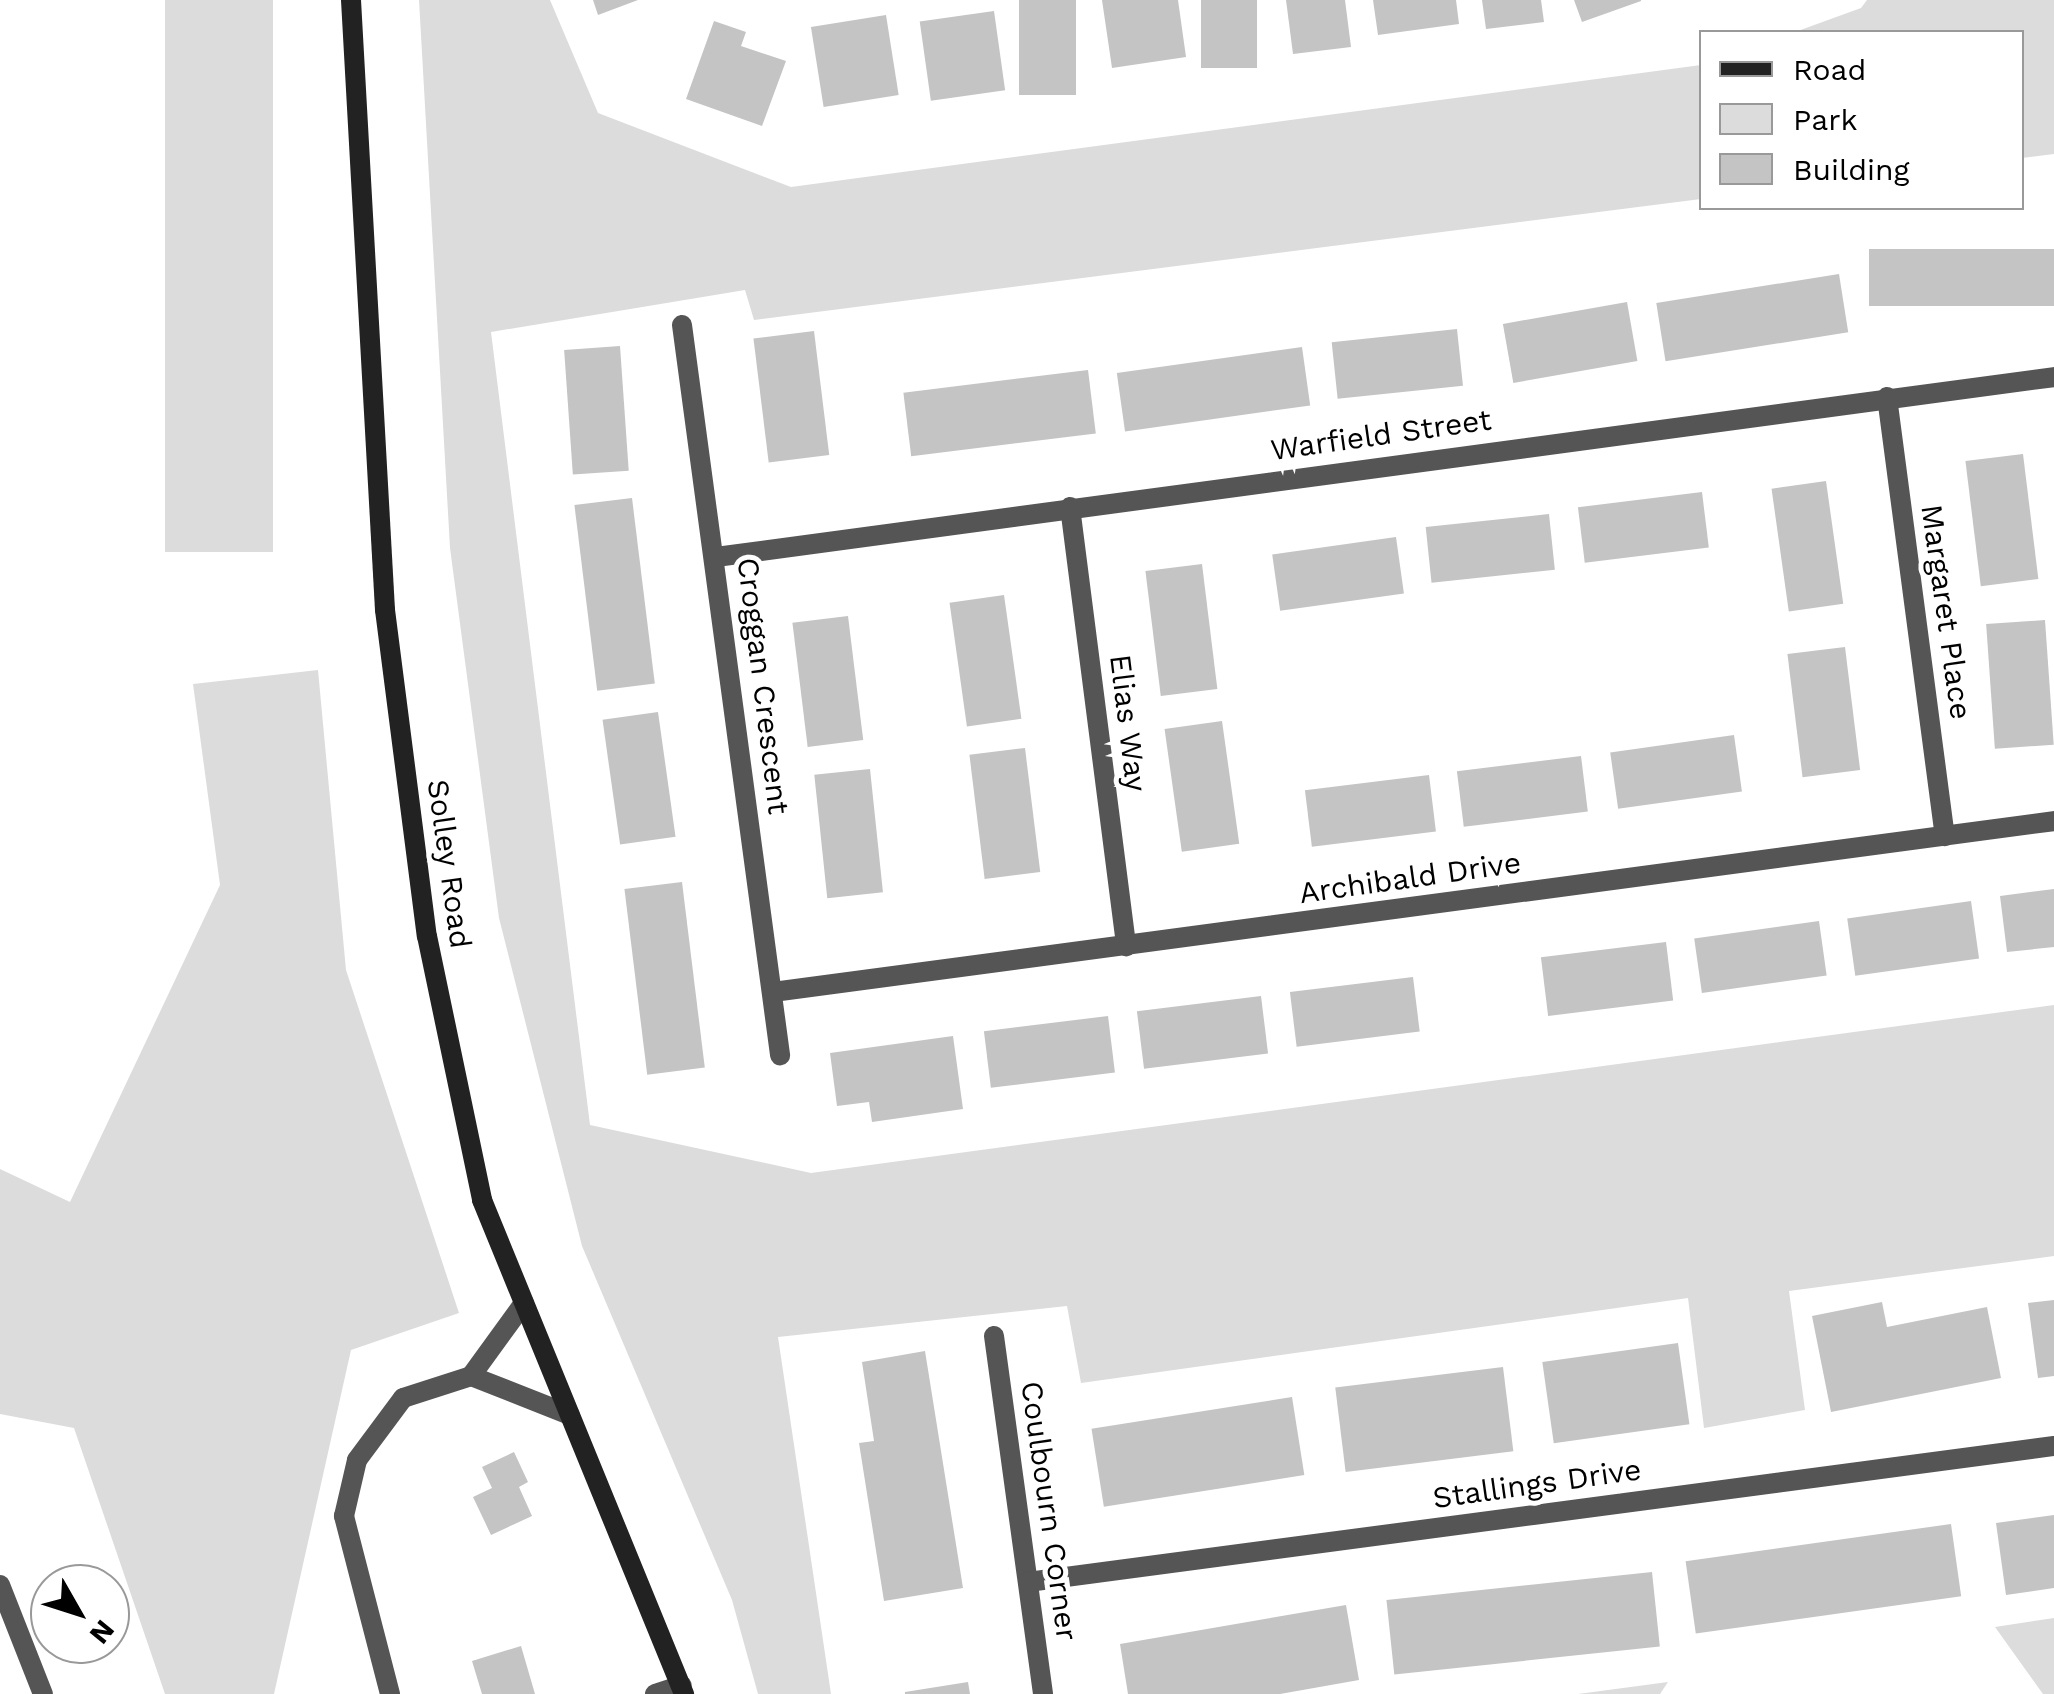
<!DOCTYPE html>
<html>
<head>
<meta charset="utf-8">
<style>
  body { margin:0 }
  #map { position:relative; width:2054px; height:1694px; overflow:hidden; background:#fff; font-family:"Work Sans",sans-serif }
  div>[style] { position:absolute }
  .green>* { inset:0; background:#dcdcdc; transform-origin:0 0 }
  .building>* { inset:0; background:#c4c4c4; transform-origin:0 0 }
  .service>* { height:20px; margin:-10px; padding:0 10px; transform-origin:10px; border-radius:10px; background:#555 }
  .minor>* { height:20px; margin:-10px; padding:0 10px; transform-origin:10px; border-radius:10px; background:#555 }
  .secondary>* { height:20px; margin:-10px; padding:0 10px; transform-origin:10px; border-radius:10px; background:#222 }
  span { translate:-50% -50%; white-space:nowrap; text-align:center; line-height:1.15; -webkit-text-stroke:10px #fff; paint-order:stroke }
  .street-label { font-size:30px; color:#000 }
  .legend { position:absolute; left:1699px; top:30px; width:325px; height:180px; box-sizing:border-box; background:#fff; border:2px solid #999; margin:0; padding:12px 18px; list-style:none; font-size:30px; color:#000 }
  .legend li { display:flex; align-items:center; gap:20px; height:50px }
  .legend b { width:50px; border:2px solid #999 }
  .north { position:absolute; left:30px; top:1564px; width:100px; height:100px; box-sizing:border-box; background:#fff; border:2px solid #999; border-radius:50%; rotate:129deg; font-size:28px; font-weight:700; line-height:40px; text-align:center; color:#000 }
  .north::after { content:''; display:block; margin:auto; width:35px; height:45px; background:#000; clip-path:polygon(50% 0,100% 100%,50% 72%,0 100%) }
</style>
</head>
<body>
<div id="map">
  <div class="green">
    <i style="left:165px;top:0;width:108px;height:552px"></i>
    <i style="clip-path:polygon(419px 0,550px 0,598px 113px,791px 187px,1701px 65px,1701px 199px,754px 320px,745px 290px,491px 332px,590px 1125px,811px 1173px,2054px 1005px,2054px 1256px,1789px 1291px,1805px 1410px,1704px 1428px,1688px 1298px,1081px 1383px,1067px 1306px,778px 1337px,831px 1694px,758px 1694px,732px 1600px,582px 1246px,499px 918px,450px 548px)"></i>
    <i style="clip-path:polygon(1867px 0,2054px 0,2054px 154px,2022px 158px,2022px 32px,1795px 32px,1861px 8px)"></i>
    <i style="clip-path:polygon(318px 670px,346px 970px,459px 1313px,351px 1350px,274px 1694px,165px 1694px,74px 1428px,0 1414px,0 1169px,70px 1202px,220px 885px,193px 684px)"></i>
    <i style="clip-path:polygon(2054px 1618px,2054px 1694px,2043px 1694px,1995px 1627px)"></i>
    <i style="clip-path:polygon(1668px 1682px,1660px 1694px,1578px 1694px)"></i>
  </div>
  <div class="building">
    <i style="clip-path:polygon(593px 0,638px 0,598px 15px)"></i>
    <i style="left:1019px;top:0;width:57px;height:95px"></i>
    <i style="clip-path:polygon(1102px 0,1178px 0,1186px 57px,1112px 68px)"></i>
    <i style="left:1201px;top:0;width:56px;height:68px"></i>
    <i style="clip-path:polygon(1286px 0,1345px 0,1351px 47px,1293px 54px)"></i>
    <i style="clip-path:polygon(1373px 0,1456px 0,1459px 24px,1378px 35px)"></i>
    <i style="clip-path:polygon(1482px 0,1541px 0,1544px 22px,1486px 29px)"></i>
    <i style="clip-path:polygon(1574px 0,1641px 0,1641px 1px,1582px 22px)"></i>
    <i style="left:994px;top:11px;width:80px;height:75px;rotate:82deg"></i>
    <i style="left:886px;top:15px;width:81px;height:76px;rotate:81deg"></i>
    <i style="clip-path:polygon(714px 21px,746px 32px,741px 46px,786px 61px,762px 126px,686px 99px)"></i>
    <i style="left:2054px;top:249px;width:57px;height:185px;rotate:90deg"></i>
    <i style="left:1839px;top:274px;width:59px;height:185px;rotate:81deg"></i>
    <i style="left:1627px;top:302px;width:60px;height:126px;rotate:80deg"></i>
    <i style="left:1457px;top:329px;width:57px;height:126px;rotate:84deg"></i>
    <i style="left:814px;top:331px;width:125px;height:61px;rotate:83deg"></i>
    <i style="left:620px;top:346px;width:125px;height:56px;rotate:86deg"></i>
    <i style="left:1302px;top:347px;width:59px;height:187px;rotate:82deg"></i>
    <i style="left:1088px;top:370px;width:64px;height:186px;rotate:83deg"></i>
    <i style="left:2023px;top:454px;width:126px;height:58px;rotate:83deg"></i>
    <i style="left:1826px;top:481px;width:124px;height:55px;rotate:82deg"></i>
    <i style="left:1702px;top:492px;width:56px;height:125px;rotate:83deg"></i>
    <i style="left:632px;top:498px;width:187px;height:58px;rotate:83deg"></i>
    <i style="left:1549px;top:514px;width:56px;height:124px;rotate:84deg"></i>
    <i style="left:1396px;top:537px;width:57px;height:125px;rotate:82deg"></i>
    <i style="left:1202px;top:564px;width:126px;height:57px;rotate:83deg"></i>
    <i style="left:1004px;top:595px;width:125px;height:55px;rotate:82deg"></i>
    <i style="left:848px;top:616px;width:125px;height:56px;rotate:83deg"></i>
    <i style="left:2045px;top:620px;width:125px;height:59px;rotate:86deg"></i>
    <i style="left:1845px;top:647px;width:124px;height:58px;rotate:83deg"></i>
    <i style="left:658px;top:712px;width:126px;height:56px;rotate:82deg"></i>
    <i style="left:1222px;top:721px;width:124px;height:58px;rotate:82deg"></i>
    <i style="left:1734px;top:735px;width:57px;height:125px;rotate:82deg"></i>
    <i style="left:1025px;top:748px;width:125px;height:56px;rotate:83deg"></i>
    <i style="left:1581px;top:756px;width:56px;height:125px;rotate:83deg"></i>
    <i style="left:870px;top:769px;width:124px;height:56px;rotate:84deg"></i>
    <i style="left:1429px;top:775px;width:57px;height:125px;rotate:83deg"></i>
    <i style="left:682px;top:882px;width:187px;height:58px;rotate:83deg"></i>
    <i style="clip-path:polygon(2054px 889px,2054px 947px,2007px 952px,2000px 896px)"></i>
    <i style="left:1971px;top:901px;width:58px;height:125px;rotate:82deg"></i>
    <i style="left:1819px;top:921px;width:55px;height:126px;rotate:82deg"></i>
    <i style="left:1666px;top:942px;width:59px;height:126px;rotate:83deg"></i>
    <i style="left:1413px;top:977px;width:55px;height:124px;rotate:83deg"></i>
    <i style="left:1261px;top:996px;width:58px;height:125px;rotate:83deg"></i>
    <i style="left:1108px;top:1016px;width:57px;height:125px;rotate:83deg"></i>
    <i style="clip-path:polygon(953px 1036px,963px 1109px,872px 1122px,869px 1102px,837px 1106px,830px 1053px)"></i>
    <i style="clip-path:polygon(2054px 1300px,2054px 1376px,2038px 1378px,2028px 1303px)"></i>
    <i style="clip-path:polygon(1882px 1302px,1887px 1327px,1987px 1307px,2001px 1378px,1831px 1412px,1812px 1316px)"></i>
    <i style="left:1678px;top:1343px;width:82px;height:137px;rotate:82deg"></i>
    <i style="clip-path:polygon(925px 1351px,963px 1588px,884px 1601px,859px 1443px,874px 1441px,862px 1362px)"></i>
    <i style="left:1503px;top:1367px;width:85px;height:169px;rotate:83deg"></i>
    <i style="left:1292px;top:1397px;width:79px;height:203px;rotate:81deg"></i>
    <i style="clip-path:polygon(514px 1452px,528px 1482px,519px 1487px,532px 1516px,491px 1535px,473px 1497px,492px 1488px,482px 1467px)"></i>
    <i style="clip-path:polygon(2054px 1515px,2054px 1588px,2006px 1595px,1996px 1523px)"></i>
    <i style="left:1951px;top:1524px;width:73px;height:268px;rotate:82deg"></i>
    <i style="left:1652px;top:1572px;width:75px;height:267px;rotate:84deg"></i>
    <i style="clip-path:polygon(1346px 1605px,1359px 1680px,1280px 1694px,1128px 1694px,1120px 1644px)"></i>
    <i style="clip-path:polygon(521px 1646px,535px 1694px,482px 1694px,472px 1661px)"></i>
    <i style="clip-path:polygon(968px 1682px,970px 1694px,905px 1694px,905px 1692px)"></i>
  </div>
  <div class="service">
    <i style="left:524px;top:1303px;width:90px;rotate:126deg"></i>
    <i style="left:471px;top:1376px;width:106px;rotate:21.5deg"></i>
    <i style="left:0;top:1585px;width:117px;rotate:68.5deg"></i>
    <i style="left:390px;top:1694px;width:184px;rotate:-104.5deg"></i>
    <i style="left:344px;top:1516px;width:57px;rotate:-76.9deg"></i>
    <i style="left:357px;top:1460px;width:77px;rotate:-53.4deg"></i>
    <i style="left:403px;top:1398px;width:71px;rotate:-17.9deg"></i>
    <i style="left:655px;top:1694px;width:28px;rotate:-18deg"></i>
  </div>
  <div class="minor">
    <i style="left:682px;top:325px;width:737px;rotate:82.35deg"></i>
    <i style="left:1887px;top:397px;width:443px;rotate:82.5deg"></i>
    <i style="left:1070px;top:507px;width:443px;rotate:82.7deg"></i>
    <i style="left:716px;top:557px;width:1350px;rotate:-7.66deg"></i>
    <i style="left:773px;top:992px;width:1292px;rotate:-7.6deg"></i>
    <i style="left:994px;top:1336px;width:361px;rotate:82.2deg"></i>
    <i style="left:1028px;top:1582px;width:1035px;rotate:-7.55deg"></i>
  </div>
  <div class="secondary">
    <i style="left:351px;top:0;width:611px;rotate:86.81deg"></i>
    <i style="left:385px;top:610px;width:329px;rotate:82.7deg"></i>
    <i style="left:427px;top:936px;width:270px;rotate:78.2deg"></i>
    <i style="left:482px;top:1200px;width:534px;rotate:67.76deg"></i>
  </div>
  <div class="street-label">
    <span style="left:1381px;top:435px;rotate:-8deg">Warfield Street</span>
    <span style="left:1946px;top:612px;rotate:82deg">Margaret Place</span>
    <span style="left:763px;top:686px;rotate:83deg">Croggan Crescent</span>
    <span style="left:1128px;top:723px;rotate:83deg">Elias Way</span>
    <span style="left:449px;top:864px;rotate:82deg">Solley Road</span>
    <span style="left:1410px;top:878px;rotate:-8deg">Archibald Drive</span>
    <span style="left:1537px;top:1484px;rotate:-8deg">Stallings Drive</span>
    <span style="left:1049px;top:1511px;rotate:82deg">Coulbourn Corner</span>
  </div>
  <ul class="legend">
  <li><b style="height:12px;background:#222"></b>Road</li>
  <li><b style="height:28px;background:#dcdcdc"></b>Park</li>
  <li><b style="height:28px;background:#c4c4c4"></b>Building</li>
  </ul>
  <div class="north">N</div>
</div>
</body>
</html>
